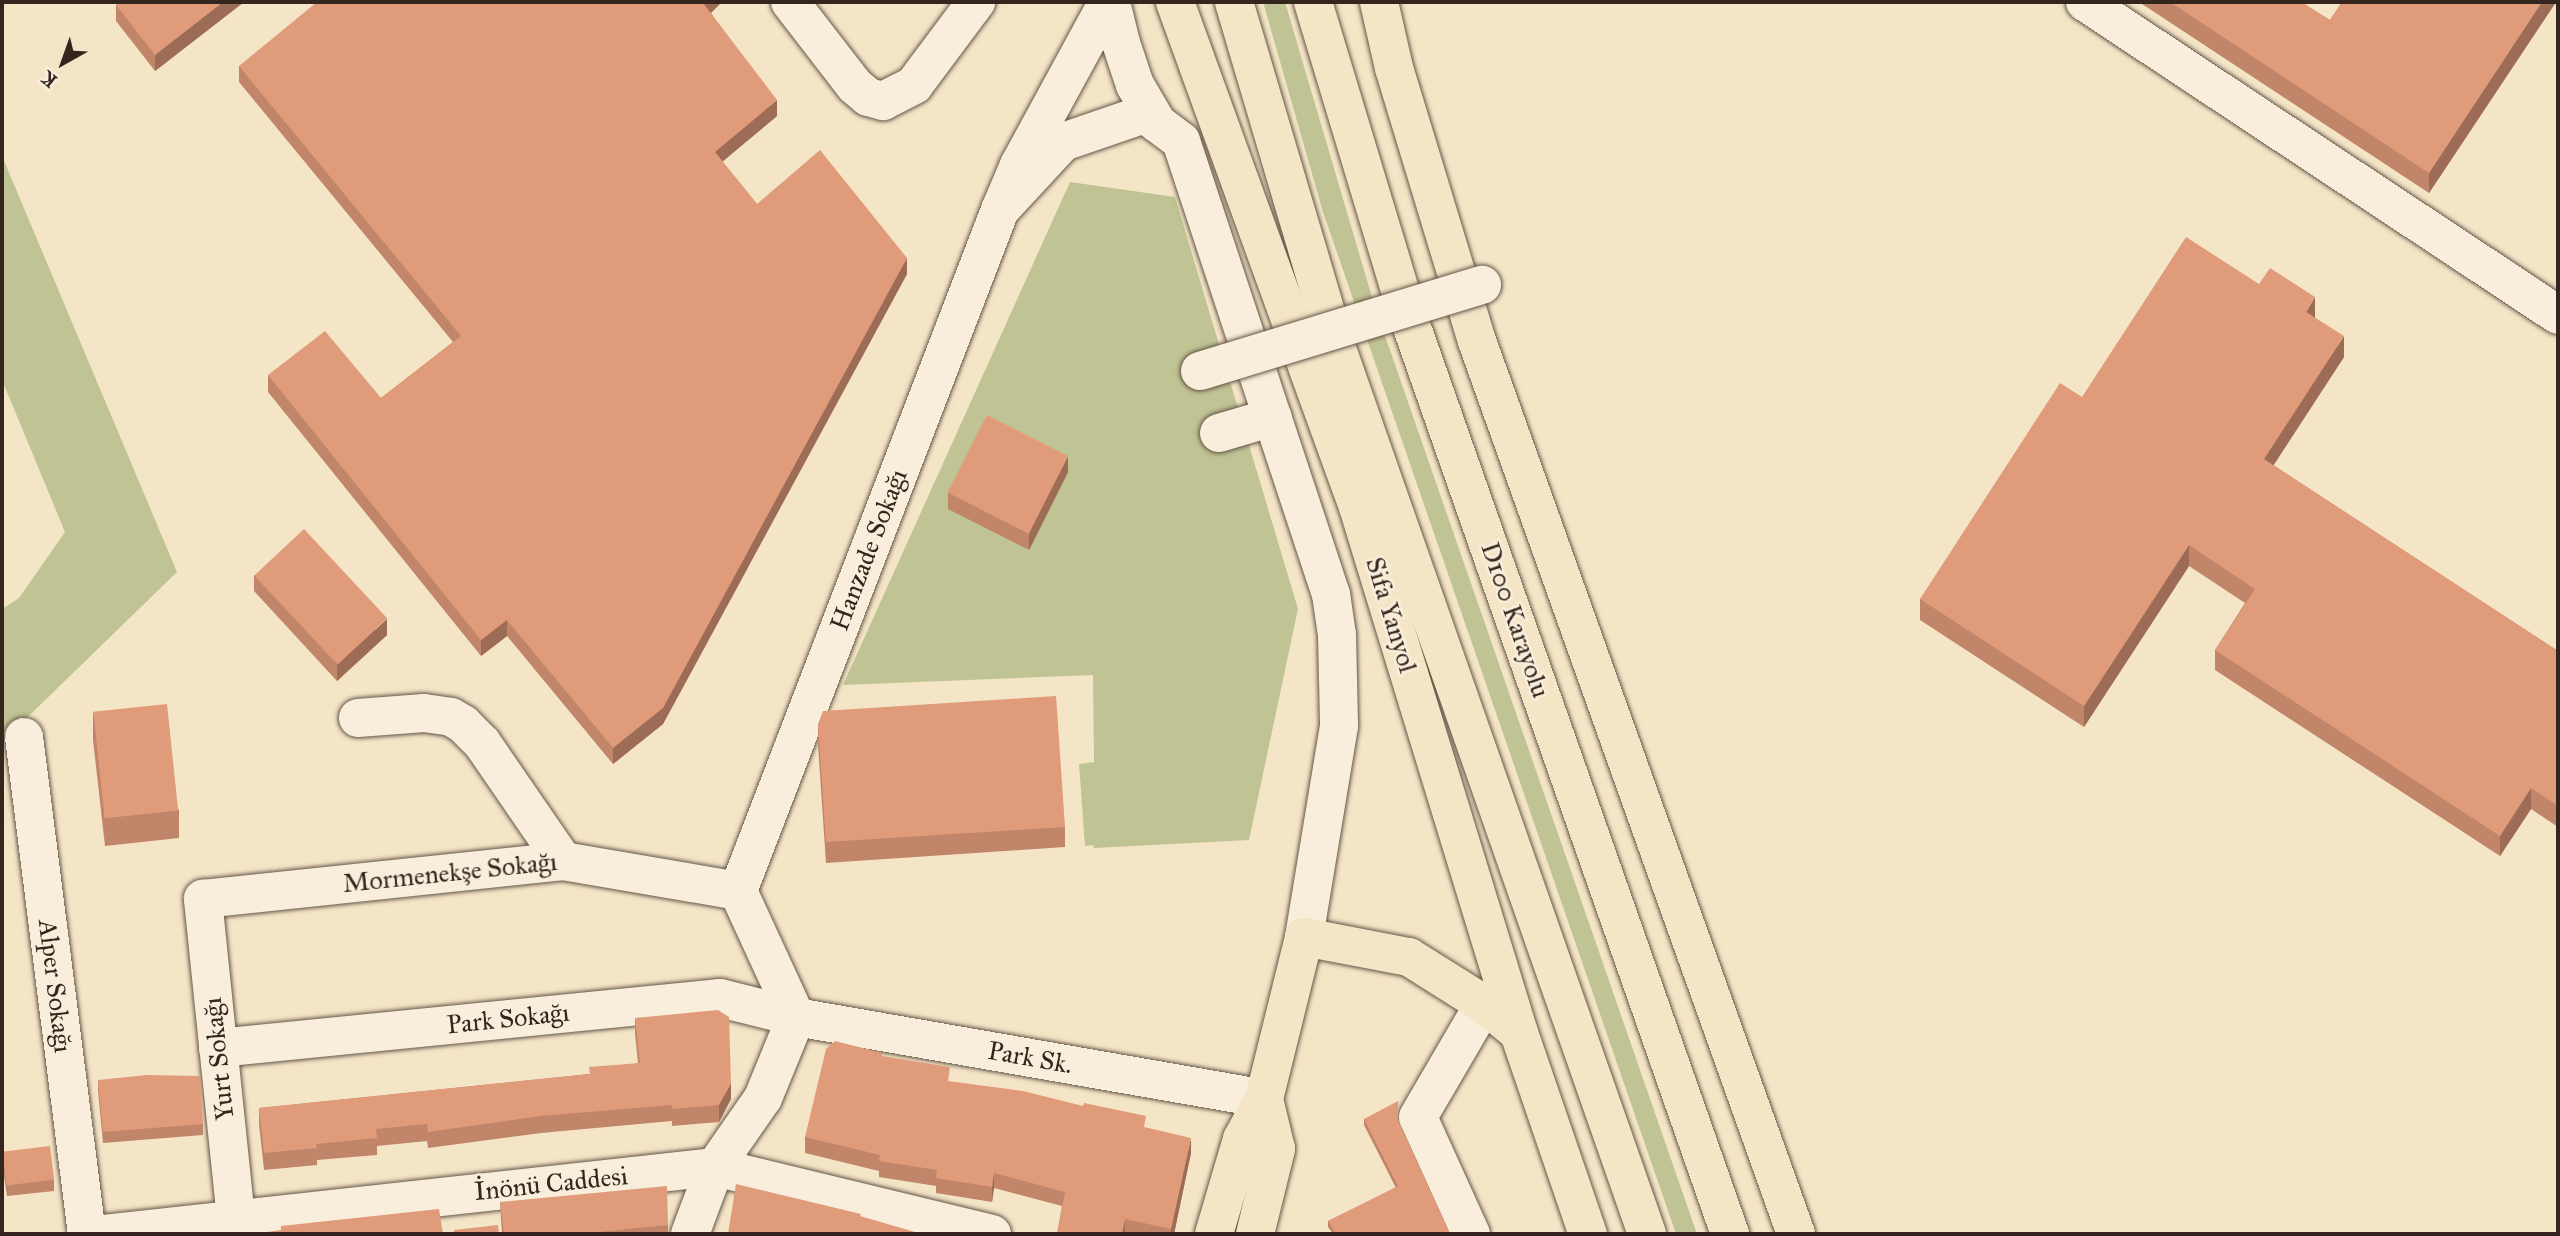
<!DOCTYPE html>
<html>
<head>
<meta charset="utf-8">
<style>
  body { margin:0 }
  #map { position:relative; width:2560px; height:1236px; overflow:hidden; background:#f5e5c7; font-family:"IM FELL Great Primer",serif }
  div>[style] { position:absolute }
  .green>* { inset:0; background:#c0c393 }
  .roads { filter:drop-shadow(0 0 2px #645648) drop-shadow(0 0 2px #645648) }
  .minor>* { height:38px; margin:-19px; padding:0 19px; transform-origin:19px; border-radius:19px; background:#f8eedb }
  .major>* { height:38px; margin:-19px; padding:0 19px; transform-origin:19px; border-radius:19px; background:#f5e5c7 }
  .highway>* { height:38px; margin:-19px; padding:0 19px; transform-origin:19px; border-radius:19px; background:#f5e5c7 }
  .bridges { filter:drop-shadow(0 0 2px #645648) drop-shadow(0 0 2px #645648) }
  .minor-bridge>* { height:38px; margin:-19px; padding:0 19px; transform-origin:19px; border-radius:19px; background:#f8eedb }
  .wall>* { inset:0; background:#c1856a }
  .shaded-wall>* { inset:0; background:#9d6c56 }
  .building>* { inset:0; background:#e09b7b; transform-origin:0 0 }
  span { translate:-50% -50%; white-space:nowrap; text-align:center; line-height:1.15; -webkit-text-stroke:5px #f8eedb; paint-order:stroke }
  .street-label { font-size:26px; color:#34261e }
  .frame { position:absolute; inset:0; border:4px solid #34261e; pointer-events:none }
  .north { position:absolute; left:28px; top:28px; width:70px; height:70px; -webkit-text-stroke:5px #f8eedb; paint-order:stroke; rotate:220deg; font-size:19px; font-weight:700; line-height:28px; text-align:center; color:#34261e }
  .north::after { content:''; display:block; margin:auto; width:24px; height:32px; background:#34261e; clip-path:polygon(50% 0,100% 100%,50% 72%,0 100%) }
</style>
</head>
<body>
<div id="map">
  <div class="green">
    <i style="clip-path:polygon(1263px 2px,1285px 2px,1374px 304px,1697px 1234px,1676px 1234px,1323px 212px)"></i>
    <i style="clip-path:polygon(2px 156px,177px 572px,2px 742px,2px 609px,19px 598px,65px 532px,2px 380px)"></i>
    <i style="clip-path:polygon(1070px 182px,1175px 197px,1298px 609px,1249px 840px,1094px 848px,1093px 845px,1085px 846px,1079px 764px,1094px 762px,1093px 675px,843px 685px)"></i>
  </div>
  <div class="roads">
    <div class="minor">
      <i style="left:790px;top:2px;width:106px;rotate:52.3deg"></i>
      <i style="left:855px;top:86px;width:17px;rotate:40deg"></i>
      <i style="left:868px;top:97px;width:16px;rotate:15deg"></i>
      <i style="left:883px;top:101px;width:35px;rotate:-27deg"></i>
      <i style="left:914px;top:85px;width:104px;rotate:-53.2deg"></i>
      <i style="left:1111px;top:2px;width:42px;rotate:76.3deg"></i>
      <i style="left:1121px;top:43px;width:44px;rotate:71.6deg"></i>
      <i style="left:1135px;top:85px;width:45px;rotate:59.5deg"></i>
      <i style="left:2085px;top:2px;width:567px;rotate:33.49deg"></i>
      <i style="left:1000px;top:210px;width:93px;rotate:-47.2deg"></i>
      <i style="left:1063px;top:142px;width:87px;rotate:-18.9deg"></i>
      <i style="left:1145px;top:114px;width:45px;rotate:36.9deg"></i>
      <i style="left:1181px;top:141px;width:477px;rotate:71.7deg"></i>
      <i style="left:1331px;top:594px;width:41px;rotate:81.7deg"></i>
      <i style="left:1337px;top:635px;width:91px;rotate:88.7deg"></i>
      <i style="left:1339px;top:726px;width:214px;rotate:99.4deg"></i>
      <i style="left:1219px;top:433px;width:56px;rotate:-16.5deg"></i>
      <i style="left:358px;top:718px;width:66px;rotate:-4.3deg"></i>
      <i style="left:424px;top:713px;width:27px;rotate:8deg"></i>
      <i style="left:451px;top:717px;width:14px;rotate:30deg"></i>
      <i style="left:463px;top:724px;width:27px;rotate:45deg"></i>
      <i style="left:482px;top:743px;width:143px;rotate:55.5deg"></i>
      <i style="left:24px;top:737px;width:501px;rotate:82.78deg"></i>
      <i style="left:738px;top:891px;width:730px;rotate:-68.96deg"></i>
      <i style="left:1000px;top:210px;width:49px;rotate:-67.1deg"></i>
      <i style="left:1019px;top:165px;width:186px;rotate:-61.4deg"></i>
      <i style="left:738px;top:891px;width:139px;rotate:65.3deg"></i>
      <i style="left:218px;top:1048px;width:504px;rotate:-5.69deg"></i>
      <i style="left:720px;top:998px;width:78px;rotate:14deg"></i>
      <i style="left:796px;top:1017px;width:475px;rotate:9.9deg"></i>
      <i style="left:236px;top:1219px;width:322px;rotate:-95.9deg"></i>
      <i style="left:203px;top:899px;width:362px;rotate:-6deg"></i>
      <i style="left:563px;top:861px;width:178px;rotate:9.7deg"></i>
      <i style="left:104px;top:1234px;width:615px;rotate:-6.26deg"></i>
      <i style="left:715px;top:1167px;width:285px;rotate:13.6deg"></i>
      <i style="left:690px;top:1234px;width:72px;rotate:-69.5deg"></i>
      <i style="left:715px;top:1167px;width:84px;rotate:-55.2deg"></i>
      <i style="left:763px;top:1098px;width:87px;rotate:-67.8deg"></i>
      <i style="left:1471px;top:1234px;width:128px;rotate:-114.4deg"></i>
      <i style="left:1418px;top:1117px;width:131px;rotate:-59.7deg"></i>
    </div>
    <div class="major">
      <i style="left:1175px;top:2px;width:537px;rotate:70.08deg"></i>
      <i style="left:1358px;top:507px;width:550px;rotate:72.98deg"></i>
      <i style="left:1519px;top:1033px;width:213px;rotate:71.1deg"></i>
      <i style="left:1214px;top:1234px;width:99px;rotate:-73.6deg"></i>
      <i style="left:1242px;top:1139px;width:46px;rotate:-61.2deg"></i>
      <i style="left:1264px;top:1099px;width:167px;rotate:-76.1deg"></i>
      <i style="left:1304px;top:937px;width:107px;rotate:10.8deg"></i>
      <i style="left:1409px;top:957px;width:89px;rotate:32.1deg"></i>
      <i style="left:1484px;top:1004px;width:45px;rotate:39.6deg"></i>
      <i style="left:1255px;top:1234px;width:88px;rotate:-76.1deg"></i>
      <i style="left:1276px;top:1149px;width:51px;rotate:-103.5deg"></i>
    </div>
    <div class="highway">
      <i style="left:1234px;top:2px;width:352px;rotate:73.5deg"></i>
      <i style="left:1334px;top:340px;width:947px;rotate:70.7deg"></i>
      <i style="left:1313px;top:2px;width:328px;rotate:73.2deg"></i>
      <i style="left:1408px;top:316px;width:973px;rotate:70.67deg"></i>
      <i style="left:1379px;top:2px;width:68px;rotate:77.2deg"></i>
      <i style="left:1394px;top:68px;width:285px;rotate:73.1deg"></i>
      <i style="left:1477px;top:341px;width:948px;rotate:70.34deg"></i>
    </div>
  </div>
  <div class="bridges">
    <div class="minor-bridge">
      <i style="left:1200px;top:371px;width:295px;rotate:-17deg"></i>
    </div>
  </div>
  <div class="wall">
    <i style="clip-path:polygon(120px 2px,244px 2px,155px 71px,116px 21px,116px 5px)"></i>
    <i style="clip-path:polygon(2139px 2px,2301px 2px,2330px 20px,2342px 2px,2556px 2px,2429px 193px)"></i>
    <i style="clip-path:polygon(711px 13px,777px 116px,722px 161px,757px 204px,907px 274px,663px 724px,613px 764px,507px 636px,481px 656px,268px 392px,268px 375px,381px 398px,453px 342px,239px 82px,239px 66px)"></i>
    <i style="clip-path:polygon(2259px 284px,2315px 317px,2344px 357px,2273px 465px,2558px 651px,2558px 827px,2531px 809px,2500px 856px,2215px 670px,2215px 650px,2245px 603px,2189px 566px,2084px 727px,1920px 620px,1920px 599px)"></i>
    <i style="clip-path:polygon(1068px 472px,1029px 550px,948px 509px,948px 493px)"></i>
    <i style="clip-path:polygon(254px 575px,387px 635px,337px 681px,254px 591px)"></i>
    <i style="clip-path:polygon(93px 712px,179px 810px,179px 838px,105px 846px,93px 740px)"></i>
    <i style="clip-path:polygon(818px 724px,1065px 827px,1065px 847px,826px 863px,818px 745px)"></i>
    <i style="clip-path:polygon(635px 1018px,731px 1099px,719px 1122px,672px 1126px,672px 1121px,541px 1133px,428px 1148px,427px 1141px,377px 1146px,377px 1155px,317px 1160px,317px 1165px,264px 1170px,259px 1124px,259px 1108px,589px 1074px,638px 1063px,635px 1034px)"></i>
    <i style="clip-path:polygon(882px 1057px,950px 1082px,1146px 1128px,1191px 1153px,1174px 1234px,1057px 1234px,1062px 1206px,994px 1188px,992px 1202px,936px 1193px,936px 1186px,879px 1177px,879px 1171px,805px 1153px,805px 1137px)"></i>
    <i style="clip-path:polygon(98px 1080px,203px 1124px,203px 1135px,103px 1143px,98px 1091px)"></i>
    <i style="clip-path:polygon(1364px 1119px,1398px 1120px,1450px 1234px,1333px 1234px,1328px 1227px,1328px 1221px,1396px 1188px,1364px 1125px)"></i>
    <i style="clip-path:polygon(2px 1151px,54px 1180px,54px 1191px,7px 1196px,2px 1162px)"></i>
    <i style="clip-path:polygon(500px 1202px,668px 1225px,668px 1234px,502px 1234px)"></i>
  </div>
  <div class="shaded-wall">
    <i style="clip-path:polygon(223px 2px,244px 2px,155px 71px,155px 55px)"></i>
    <i style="clip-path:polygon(706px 2px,722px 2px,704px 20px,704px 4px)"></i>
    <i style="clip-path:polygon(2542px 2px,2556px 2px,2429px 193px,2429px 173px)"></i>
    <i style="clip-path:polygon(777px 100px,777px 116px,715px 168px,715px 152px)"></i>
    <i style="clip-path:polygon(907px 258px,907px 274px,663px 724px,613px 764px,613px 748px)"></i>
    <i style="clip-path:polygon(2315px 297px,2315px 318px,2306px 312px)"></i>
    <i style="clip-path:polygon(2344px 336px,2344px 357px,2264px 480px,2264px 459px)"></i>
    <i style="clip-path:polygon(1068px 456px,1068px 472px,1029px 550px,1029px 534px)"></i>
    <i style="clip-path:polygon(2189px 545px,2189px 566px,2084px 727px,2084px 706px)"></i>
    <i style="clip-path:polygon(387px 619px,387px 635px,337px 681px,337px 665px)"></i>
    <i style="clip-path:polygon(507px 620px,507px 636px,481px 656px,481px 640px)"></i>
    <i style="clip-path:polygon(2531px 788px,2531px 809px,2500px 856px,2500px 836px)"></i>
    <i style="clip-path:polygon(731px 1083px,731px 1099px,719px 1122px,719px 1105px)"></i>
    <i style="clip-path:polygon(1191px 1138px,1191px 1153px,1174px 1234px,1171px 1234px,1171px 1229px)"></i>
    <i style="clip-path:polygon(994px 1173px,994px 1188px,992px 1202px,992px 1187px)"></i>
    <i style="clip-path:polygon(1125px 1219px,1125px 1234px,1122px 1234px)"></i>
  </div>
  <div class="building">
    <i style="clip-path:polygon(120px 2px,223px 2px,155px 55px,116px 5px)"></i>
    <i style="clip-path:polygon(317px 2px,706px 2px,704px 4px,777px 100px,715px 152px,757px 204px,820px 150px,907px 258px,663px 708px,613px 748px,507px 620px,481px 640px,268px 375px,325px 331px,381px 398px,461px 336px,239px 66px)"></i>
    <i style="clip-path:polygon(2170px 2px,2301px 2px,2330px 20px,2342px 2px,2542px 2px,2429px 173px)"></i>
    <i style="clip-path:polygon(2186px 237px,2259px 284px,2270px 268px,2315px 297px,2306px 312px,2344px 336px,2264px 459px,2558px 651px,2558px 806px,2531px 788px,2500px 836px,2215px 650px,2255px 589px,2189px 545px,2084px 706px,1920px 599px,2060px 383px,2082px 397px)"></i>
    <i style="left:987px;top:415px;width:91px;height:87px;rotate:27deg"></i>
    <i style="left:304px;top:529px;width:122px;height:68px;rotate:47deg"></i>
    <i style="clip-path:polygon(1056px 696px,1065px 827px,826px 842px,818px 724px,823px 711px)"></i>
    <i style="left:167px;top:704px;width:107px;height:74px;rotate:84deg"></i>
    <i style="clip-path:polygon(718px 1010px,729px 1017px,731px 1083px,719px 1105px,672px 1109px,672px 1105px,541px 1116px,428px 1132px,427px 1124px,376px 1129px,377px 1138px,316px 1144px,317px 1148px,264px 1153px,259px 1108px,590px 1074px,589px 1067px,640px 1063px,635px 1018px)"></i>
    <i style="clip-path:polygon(835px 1041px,882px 1053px,882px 1056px,950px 1067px,948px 1081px,1023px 1091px,1083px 1106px,1084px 1103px,1146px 1116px,1144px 1127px,1191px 1138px,1171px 1229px,1125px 1219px,1122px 1234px,1057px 1234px,1065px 1192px,994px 1173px,992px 1187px,936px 1178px,937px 1170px,879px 1161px,880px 1155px,805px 1137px,826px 1049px)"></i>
    <i style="clip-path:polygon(147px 1075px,200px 1076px,203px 1124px,103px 1132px,98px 1080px)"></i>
    <i style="clip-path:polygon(1398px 1101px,1398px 1120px,1450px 1234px,1336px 1234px,1328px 1221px,1398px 1186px,1364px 1119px)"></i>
    <i style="left:50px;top:1146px;width:34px;height:48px;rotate:83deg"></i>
    <i style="clip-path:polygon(736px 1184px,861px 1214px,860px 1216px,922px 1234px,728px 1234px)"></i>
    <i style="clip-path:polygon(667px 1186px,668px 1225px,578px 1234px,504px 1234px,500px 1202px)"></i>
    <i style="clip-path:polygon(439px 1209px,443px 1234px,253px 1234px,281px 1230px,281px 1226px)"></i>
    <i style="clip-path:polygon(498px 1225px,499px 1234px,454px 1234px,454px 1230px)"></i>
  </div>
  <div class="street-label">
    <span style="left:869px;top:550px;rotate:-69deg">Hanzade Sokağı</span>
    <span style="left:1391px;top:615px;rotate:73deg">Sifa Yanyol</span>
    <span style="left:1515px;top:620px;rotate:71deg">D100 Karayolu</span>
    <span style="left:450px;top:873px;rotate:-6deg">Mormenekşe Sokağı</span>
    <span style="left:55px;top:986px;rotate:83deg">Alper Sokağı</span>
    <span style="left:508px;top:1019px;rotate:-6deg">Park Sokağı</span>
    <span style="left:1030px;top:1058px;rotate:10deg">Park Sk.</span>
    <span style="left:219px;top:1059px;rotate:-96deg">Yurt Sokağı</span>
    <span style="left:551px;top:1184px;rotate:-6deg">İnönü Caddesi</span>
  </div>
  <div class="frame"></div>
  <div class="north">K</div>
</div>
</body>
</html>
